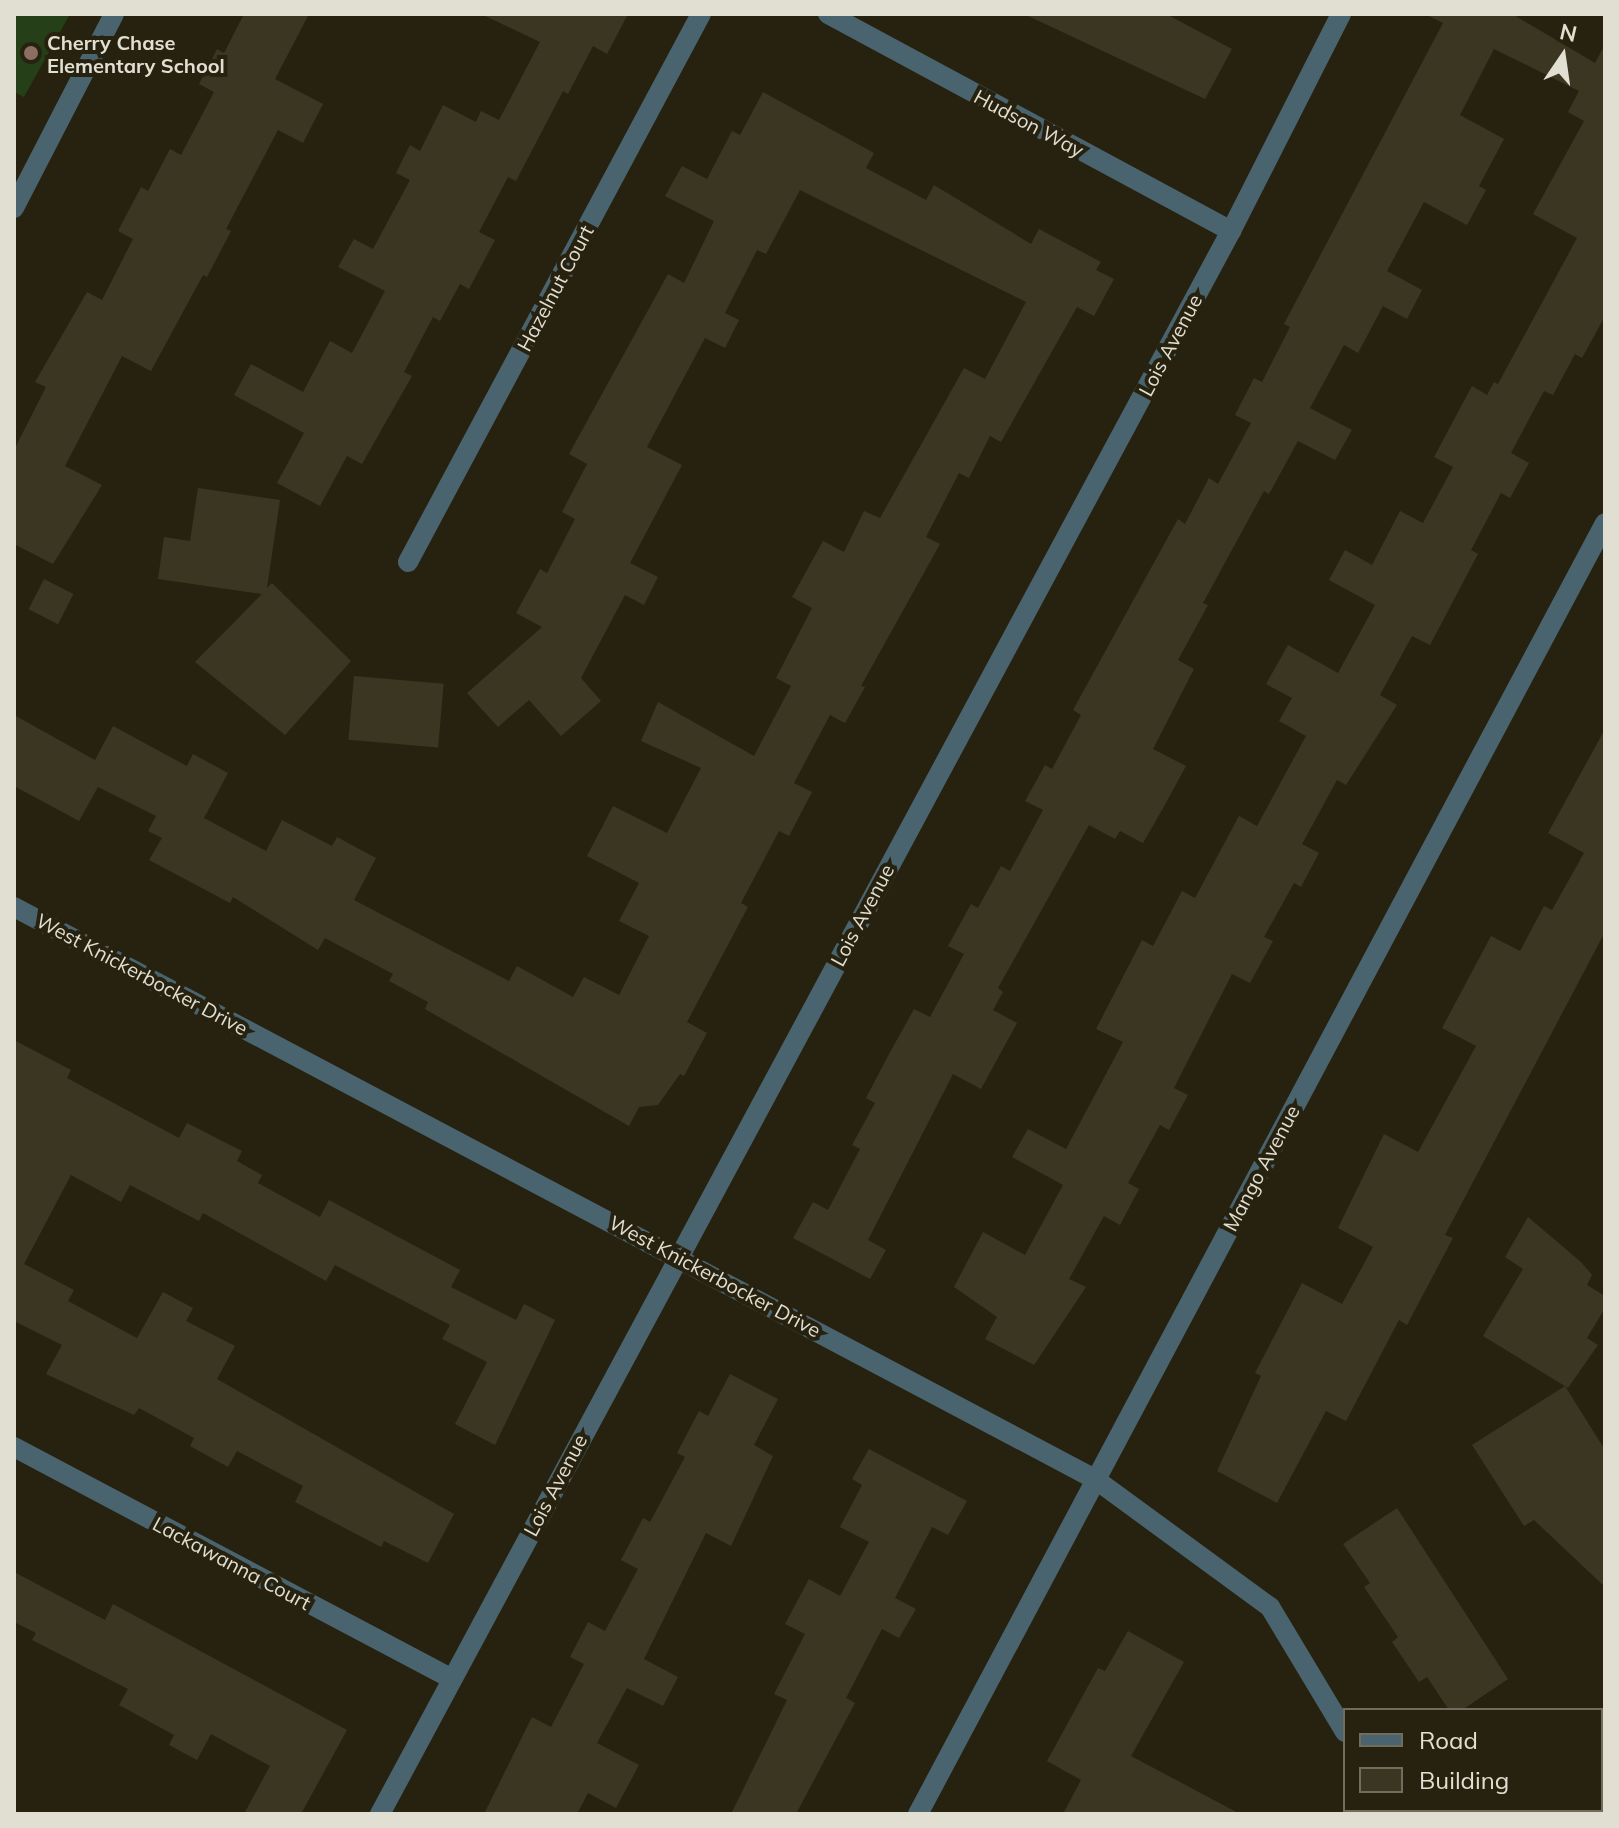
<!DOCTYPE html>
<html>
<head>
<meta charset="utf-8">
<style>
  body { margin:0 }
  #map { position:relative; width:1619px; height:1828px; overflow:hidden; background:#27220f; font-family:Mulish,sans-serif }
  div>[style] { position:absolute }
  .green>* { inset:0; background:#254018 }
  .building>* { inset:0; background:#3b3622; transform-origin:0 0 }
  .minor>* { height:20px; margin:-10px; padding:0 10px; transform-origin:10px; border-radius:10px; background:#4a646f }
  .tertiary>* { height:20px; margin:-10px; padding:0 10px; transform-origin:10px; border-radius:10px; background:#4a646f }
  .dots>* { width:22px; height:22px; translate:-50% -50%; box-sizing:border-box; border:4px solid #27220f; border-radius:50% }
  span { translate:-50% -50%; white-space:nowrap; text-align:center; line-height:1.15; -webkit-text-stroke:8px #27220f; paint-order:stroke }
  .poi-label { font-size:20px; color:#e1ded2; font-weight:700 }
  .left { translate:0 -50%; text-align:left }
  .street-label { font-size:20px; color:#e1ded2 }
  .frame { position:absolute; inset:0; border:16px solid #e1ded2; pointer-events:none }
  .legend { position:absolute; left:1343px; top:1708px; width:260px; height:104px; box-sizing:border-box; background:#27220f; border:2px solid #716d5d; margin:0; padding:10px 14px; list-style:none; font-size:24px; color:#e1ded2 }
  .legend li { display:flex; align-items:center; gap:16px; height:40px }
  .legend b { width:40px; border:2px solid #716d5d }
  .north { position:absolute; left:1523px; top:16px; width:80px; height:80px; -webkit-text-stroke:6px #27220f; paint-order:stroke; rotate:13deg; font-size:22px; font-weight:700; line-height:32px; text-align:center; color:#e1ded2 }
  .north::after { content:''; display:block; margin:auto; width:28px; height:36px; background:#e1ded2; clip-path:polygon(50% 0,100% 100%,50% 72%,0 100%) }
</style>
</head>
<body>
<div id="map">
  <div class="green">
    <i style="clip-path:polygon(14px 14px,70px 14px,24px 97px,14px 92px)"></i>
  </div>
  <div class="building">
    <i style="clip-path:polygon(244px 14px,309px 14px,275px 79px,323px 104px,303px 143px,278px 130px,226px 229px,231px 231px,207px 277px,203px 275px,151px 371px,122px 356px,65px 466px,102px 485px,53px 564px,14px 544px,14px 450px,46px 387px,35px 382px,87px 292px,102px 300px,133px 239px,118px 231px,141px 187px,148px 191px,170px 149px,181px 155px,214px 92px,199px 84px,217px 49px,224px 53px)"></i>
    <i style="clip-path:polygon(481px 14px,628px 14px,607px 54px,593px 46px,568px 94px,563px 91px,516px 181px,508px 177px,479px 232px,495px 240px,469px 289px,460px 284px,440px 321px,433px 317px,404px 372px,412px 376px,362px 464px,347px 456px,320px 506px,277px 483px,304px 433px,234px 395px,251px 364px,303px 392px,330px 341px,352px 353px,385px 291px,338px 267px,354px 239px,373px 249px,410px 180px,396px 173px,410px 145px,420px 151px,443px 105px,476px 122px,481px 111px,499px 120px,540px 42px)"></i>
    <i style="clip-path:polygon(1024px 14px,1166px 14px,1232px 49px,1205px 99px)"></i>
    <i style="clip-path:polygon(1425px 14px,1512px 14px,1595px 63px,1605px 44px,1605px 316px,1582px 358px,1575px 354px,1553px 395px,1544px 391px,1511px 453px,1529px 463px,1510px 498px,1501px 493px,1471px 550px,1478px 554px,1430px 645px,1412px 636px,1380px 695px,1397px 705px,1346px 785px,1337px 780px,1302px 844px,1319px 853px,1301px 887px,1294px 883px,1264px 937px,1273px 941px,1250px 983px,1232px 974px,1174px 1088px,1188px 1095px,1169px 1130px,1160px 1125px,1128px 1183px,1139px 1189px,1120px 1225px,1104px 1216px,1069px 1279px,1086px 1287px,1034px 1365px,985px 1339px,997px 1317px,954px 1287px,983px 1232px,1025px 1255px,1063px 1185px,1012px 1157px,1028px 1129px,1066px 1149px,1123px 1042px,1096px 1029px,1142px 940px,1153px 946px,1182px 891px,1195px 898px,1239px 816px,1257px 826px,1306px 736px,1279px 721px,1292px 698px,1266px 684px,1288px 645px,1338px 673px,1375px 605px,1329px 580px,1345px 550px,1372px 565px,1400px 511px,1423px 523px,1453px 467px,1434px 457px,1472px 386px,1487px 395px,1494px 382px,1498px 384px,1577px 238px,1533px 214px,1584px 121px,1568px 112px,1579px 91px,1494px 49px,1460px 115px,1504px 139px,1479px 186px,1486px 190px,1467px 225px,1424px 202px,1387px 271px,1422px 290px,1407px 319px,1383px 306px,1358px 353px,1344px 345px,1310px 408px,1352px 430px,1335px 460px,1298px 441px,1269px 494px,1264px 491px,1203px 603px,1208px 605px,1178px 660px,1194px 669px,1153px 749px,1186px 766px,1162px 810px,1143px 843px,1120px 831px,1115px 839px,1089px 825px,998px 988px,1003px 992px,993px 1010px,1017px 1023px,981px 1089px,953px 1074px,868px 1240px,886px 1250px,870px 1279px,793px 1238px,813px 1202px,828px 1210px,860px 1149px,852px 1145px,875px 1103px,866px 1098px,889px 1054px,914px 1009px,930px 1017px,964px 954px,948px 946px,971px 904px,978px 908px,1001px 866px,1010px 871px,1043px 810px,1025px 801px,1045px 765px,1052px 769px,1081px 715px,1073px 710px,1178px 519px,1185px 524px,1209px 478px,1218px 484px,1251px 423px,1235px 415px,1254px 378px,1262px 382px,1290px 327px,1284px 324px,1443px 23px)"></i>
    <i style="clip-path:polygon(763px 92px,874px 153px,866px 168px,926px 200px,934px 185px,1031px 244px,1039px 229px,1101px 262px,1096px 270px,1114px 279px,1094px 316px,1077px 307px,1001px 442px,990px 436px,969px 478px,959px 473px,926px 537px,940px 544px,861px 686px,865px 687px,845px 723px,830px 715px,794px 783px,812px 792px,789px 836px,779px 831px,741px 903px,748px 907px,687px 1022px,707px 1033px,684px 1076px,680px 1074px,658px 1105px,639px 1107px,629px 1126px,425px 1009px,428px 1002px,389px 981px,393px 974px,325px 938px,318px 950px,233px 897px,230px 903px,149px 860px,162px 838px,148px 831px,156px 816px,98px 787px,79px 821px,14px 786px,14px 715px,95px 760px,113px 726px,187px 766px,193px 754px,228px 773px,204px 818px,266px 851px,282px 820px,332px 846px,337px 837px,376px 858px,354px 900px,509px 981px,517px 966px,573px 997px,584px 977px,619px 995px,649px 936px,619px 921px,639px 883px,587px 856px,613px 806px,667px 833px,701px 768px,641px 741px,658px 702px,754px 756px,791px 686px,776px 678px,812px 608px,792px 597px,823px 541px,844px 552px,864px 511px,880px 518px,964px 368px,985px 379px,1026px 302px,800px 190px,766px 254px,757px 250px,725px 313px,739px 320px,725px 348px,705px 338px,647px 447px,682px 465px,630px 563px,658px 577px,644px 605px,625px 595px,581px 678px,601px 701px,561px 736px,529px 700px,498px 727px,467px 693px,542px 627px,516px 613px,540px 569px,547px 573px,575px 519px,562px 512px,587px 464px,569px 454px,668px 274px,684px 283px,714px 221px,665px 196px,682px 166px,707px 179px,732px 131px,740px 135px)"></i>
    <i style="clip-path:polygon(198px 488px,280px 500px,267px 588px,272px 583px,351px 661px,285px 735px,195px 662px,262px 594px,158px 579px,164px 537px,190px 541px)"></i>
    <i style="left:44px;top:579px;width:33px;height:34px;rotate:27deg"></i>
    <i style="left:354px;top:676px;width:90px;height:64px;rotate:5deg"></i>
    <i style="clip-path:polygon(1605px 729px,1605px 932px,1445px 1235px,1453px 1238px,1407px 1325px,1399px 1320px,1346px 1421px,1326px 1411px,1277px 1503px,1217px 1471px,1261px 1376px,1255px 1373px,1302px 1283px,1342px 1304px,1373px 1247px,1338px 1228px,1384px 1134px,1418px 1152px,1476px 1046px,1442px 1028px,1491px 936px,1520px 951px,1544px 906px,1552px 910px,1584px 853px,1548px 833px)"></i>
    <i style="clip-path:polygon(14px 1040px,71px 1070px,67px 1078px,179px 1138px,187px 1123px,242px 1151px,237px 1161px,262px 1175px,258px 1183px,320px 1217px,329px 1200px,460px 1270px,451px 1287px,516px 1320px,524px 1304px,555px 1320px,495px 1445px,455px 1424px,487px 1362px,442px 1339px,450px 1325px,335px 1265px,326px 1281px,203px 1213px,199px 1221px,130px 1185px,121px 1202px,71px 1175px,24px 1264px,74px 1290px,68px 1301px,137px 1338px,163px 1292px,193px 1308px,186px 1321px,235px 1346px,217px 1379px,454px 1514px,428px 1563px,384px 1541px,381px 1547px,295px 1502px,303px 1486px,237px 1451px,228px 1467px,190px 1446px,194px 1438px,139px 1408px,134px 1415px,46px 1374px,62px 1345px,14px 1321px)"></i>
    <i style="clip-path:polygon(1528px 1217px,1581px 1262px,1592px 1275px,1587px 1285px,1605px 1296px,1605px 1308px,1587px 1338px,1598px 1345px,1568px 1388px,1483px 1336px,1523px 1269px,1505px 1257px)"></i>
    <i style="clip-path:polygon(730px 1374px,778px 1399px,754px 1445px,773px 1456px,731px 1546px,706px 1533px,644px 1659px,678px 1677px,663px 1706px,627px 1688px,597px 1743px,639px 1765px,616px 1808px,588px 1793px,577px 1814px,484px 1814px,532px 1717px,551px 1727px,584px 1664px,570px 1657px,588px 1622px,605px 1631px,638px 1569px,621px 1560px,643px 1518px,650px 1522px,685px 1457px,677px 1453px,699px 1411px,708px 1416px)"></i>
    <i style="clip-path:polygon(1565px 1386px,1605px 1450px,1605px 1587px,1534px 1520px,1524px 1526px,1472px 1445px)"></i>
    <i style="clip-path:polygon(869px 1449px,967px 1501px,948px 1535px,932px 1527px,895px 1598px,916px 1609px,899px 1638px,882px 1629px,846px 1698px,855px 1703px,796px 1814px,731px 1814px,787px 1700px,774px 1694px,805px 1634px,785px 1624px,809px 1579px,840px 1596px,869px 1542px,840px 1527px,862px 1485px,852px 1479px)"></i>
    <i style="clip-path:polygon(1397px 1508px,1508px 1679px,1462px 1710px,1449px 1710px,1427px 1677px,1419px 1682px,1392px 1642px,1398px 1637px,1364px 1587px,1370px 1583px,1343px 1544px)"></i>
    <i style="clip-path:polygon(14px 1572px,105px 1620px,113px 1604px,347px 1730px,301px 1814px,244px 1814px,270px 1766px,211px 1734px,197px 1760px,169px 1745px,174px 1735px,119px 1705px,128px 1689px,32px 1640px,36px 1633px,14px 1622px)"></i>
    <i style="clip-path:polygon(1128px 1631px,1184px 1662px,1131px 1756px,1240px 1814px,1063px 1814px,1081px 1780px,1047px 1761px,1098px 1668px,1105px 1671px)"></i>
  </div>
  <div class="minor">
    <i style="left:828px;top:14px;width:458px;rotate:28.3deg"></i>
    <i style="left:408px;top:562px;width:621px;rotate:-61.87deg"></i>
    <i style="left:14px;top:1447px;width:493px;rotate:27.9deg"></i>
    <i style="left:380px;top:1814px;width:1797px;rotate:-61.74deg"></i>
    <i style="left:1231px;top:231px;width:243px;rotate:-63.1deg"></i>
    <i style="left:918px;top:1814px;width:1462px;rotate:-61.98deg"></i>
  </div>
  <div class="tertiary">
    <i style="left:14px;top:208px;width:218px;rotate:-62.7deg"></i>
    <i style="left:14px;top:907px;width:1223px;rotate:27.89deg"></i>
    <i style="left:1095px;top:1479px;width:217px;rotate:36.2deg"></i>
    <i style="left:1270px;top:1607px;width:146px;rotate:59deg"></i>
    <i style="left:1402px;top:1810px;width:6px;rotate:45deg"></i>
  </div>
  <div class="dots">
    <i style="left:31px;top:53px;background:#8d6e63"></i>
  </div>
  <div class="poi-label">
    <span class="left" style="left:47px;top:54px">Cherry Chase<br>Elementary School</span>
  </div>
  <div class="street-label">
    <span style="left:1029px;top:123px;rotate:28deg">Hudson Way</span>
    <span style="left:555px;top:288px;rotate:-62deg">Hazelnut Court</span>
    <span style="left:1170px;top:345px;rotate:-62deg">Lois Avenue</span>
    <span style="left:862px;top:915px;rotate:-62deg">Lois Avenue</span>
    <span style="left:142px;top:974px;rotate:28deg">West Knickerbocker Drive</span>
    <span style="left:1261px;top:1168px;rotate:-62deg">Mango Avenue</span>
    <span style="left:715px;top:1276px;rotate:28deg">West Knickerbocker Drive</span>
    <span style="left:555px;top:1485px;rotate:-62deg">Lois Avenue</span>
    <span style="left:232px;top:1563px;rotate:28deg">Lackawanna Court</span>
  </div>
  <div class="frame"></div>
  <ul class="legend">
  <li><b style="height:10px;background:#4a646f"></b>Road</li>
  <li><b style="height:22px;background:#3b3622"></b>Building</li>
  </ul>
  <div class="north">N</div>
</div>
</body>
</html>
